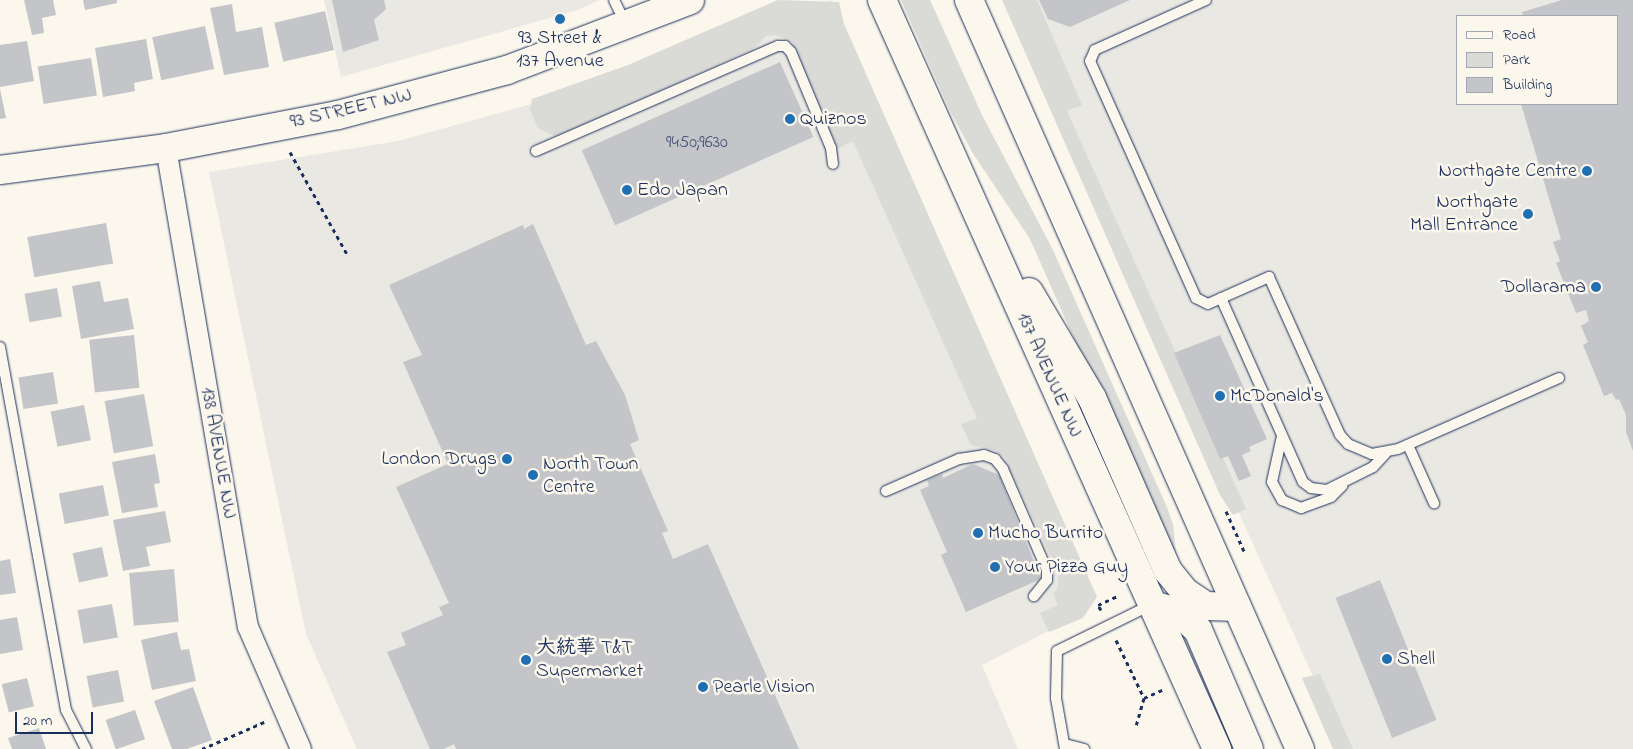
<!DOCTYPE html>
<html>
<head>
<meta charset="utf-8">
<style>
  body { margin:0 }
  #map { position:relative; width:1633px; height:749px; overflow:hidden; background:#fbf7ec; font-family:"Indie Flower","LXGW WenKai TC",sans-serif }
  div>[style] { position:absolute }
  .built>* { inset:0; background:#eae8e2 }
  .green>* { inset:0; background:#dadad7 }
  .building>* { inset:0; background:#c3c5c9; transform-origin:0 0 }
  .path>* { height:3px; margin-top:-1.5px; transform-origin:0; background:repeating-linear-gradient(90deg,#1b2f5e 0 4px,transparent 0 8px) }
  .roads { filter:drop-shadow(0 0 1px #1b2f5e) drop-shadow(0 0 1px #1b2f5e) }
  .lane>* { height:10px; margin:-5px; padding:0 5px; transform-origin:5px; border-radius:5px; background:#fbf7ec }
  .street>* { height:20px; margin:-10px; padding:0 10px; transform-origin:10px; border-radius:10px; background:#fbf7ec }
  .secondary>* { height:28px; margin:-14px; padding:0 14px; transform-origin:14px; border-radius:14px; background:#fbf7ec }
  .dots>* { width:14px; height:14px; translate:-50% -50%; box-sizing:border-box; border:2px solid #fbf7ec; border-radius:50% }
  span { translate:-50% -50%; white-space:nowrap; text-align:center; line-height:1.15; -webkit-text-stroke:5px #fbf7ec; paint-order:stroke }
  .number-label { font-size:18px; color:#455479 }
  .number-label span { -webkit-text-stroke-width:0 }
  .poi-label { font-size:20px; color:#1b2f5e }
  .left { translate:0 -50%; text-align:left }
  .right { translate:-100% -50%; text-align:right }
  .street-label { font-size:20px; color:#1b2f5e }
  .legend { position:absolute; left:1456px; top:15px; width:162px; height:90px; box-sizing:border-box; background:#fbf7ec; border:1px solid #a1a7b3; margin:0; padding:6px 9px; list-style:none; font-size:15px; color:#1b2f5e }
  .legend li { display:flex; align-items:center; gap:10px; height:25px }
  .legend b { width:25px; border:1px solid #a1a7b3 }
  .scale { position:absolute; left:15px; top:712px; width:78px; height:22px; box-sizing:border-box; border:2px solid #1b2f5e; border-top:0; padding-left:6px; font-size:15px; line-height:18px; white-space:nowrap; color:#1b2f5e; -webkit-text-stroke:4px #fbf7ec; paint-order:stroke }
</style>
</head>
<body>
<div id="map">
  <div class="built">
    <i style="clip-path:polygon(324px 0,600px 0,578px 10px,341px 77px)"></i>
    <i style="clip-path:polygon(831px 0,1084px 613px,982px 665px,1018px 749px,357px 749px,306px 634px,209px 172px,398px 141px,571px 93px)"></i>
    <i style="clip-path:polygon(evenodd,1006px 0,1633px 0,1633px 749px,1346px 749px,1006px 0,1457px 16px,1617px 16px,1617px 104px,1457px 104px,1457px 16px)"></i>
  </div>
  <div class="green">
    <i style="clip-path:polygon(778px 0,839px 2px,844px 24px,1097px 597px,1083px 618px,1049px 632px,1040px 613px,1058px 605px,1053px 593px,1057px 590px,1059px 574px,1004px 457px,995px 451px,971px 445px,961px 424px,977px 418px,853px 141px,837px 149px,792px 43px,776px 35px,766px 36px,753px 49px,563px 134px,554px 136px,538px 128px,530px 110px,532px 99px,628px 65px)"></i>
    <i style="clip-path:polygon(901px 0,930px 0,982px 115px,1052px 248px,1166px 505px,1173px 524px,1176px 553px,1168px 552px,1030px 239px,972px 152px,950px 111px)"></i>
    <i style="clip-path:polygon(1002px 0,1037px 0,1082px 105px,1067px 111px,1246px 509px,1233px 515px,1220px 495px)"></i>
    <i style="clip-path:polygon(1320px 674px,1353px 749px,1333px 749px,1302px 678px)"></i>
  </div>
  <div class="building">
    <i style="clip-path:polygon(24px 0,53px 0,56px 15px,42px 18px,44px 33px,32px 35px)"></i>
    <i style="clip-path:polygon(83px 0,117px 0,117px 3px,85px 10px)"></i>
    <i style="clip-path:polygon(332px 0,384px 0,386px 9px,374px 20px,379px 40px,343px 52px)"></i>
    <i style="clip-path:polygon(1039px 0,1130px 0,1070px 27px,1048px 19px)"></i>
    <i style="clip-path:polygon(1562px 0,1633px 0,1633px 451px,1626px 432px,1626px 415px,1619px 399px,1616px 400px,1612px 393px,1604px 396px,1583px 345px,1588px 342px,1581px 326px,1589px 321px,1586px 310px,1576px 313px,1556px 263px,1560px 261px,1553px 242px,1561px 239px,1521px 104px,1617px 104px,1617px 16px,1523px 16px,1522px 12px)"></i>
    <i style="clip-path:polygon(232px 4px,236px 32px,262px 27px,269px 67px,224px 75px,210px 8px)"></i>
    <i style="left:325px;top:11px;width:40px;height:52px;rotate:77deg"></i>
    <i style="left:205px;top:26px;width:44px;height:54px;rotate:78deg"></i>
    <i style="clip-path:polygon(146px 39px,153px 79px,134px 83px,135px 91px,103px 97px,95px 48px)"></i>
    <i style="clip-path:polygon(27px 41px,34px 81px,0 87px,0 45px)"></i>
    <i style="left:91px;top:58px;width:38px;height:54px;rotate:81deg"></i>
    <i style="left:780px;top:62px;width:82px;height:217px;rotate:66deg"></i>
    <i style="clip-path:polygon(0 89px,6px 118px,0 119px)"></i>
    <i style="left:106px;top:223px;width:41px;height:80px;rotate:80deg"></i>
    <i style="clip-path:polygon(533px 224px,586px 345px,596px 341px,625px 395px,639px 440px,630px 444px,668px 531px,662px 533px,673px 559px,708px 544px,799px 749px,456px 749px,454px 744px,444px 749px,430px 749px,387px 652px,406px 645px,401px 633px,443px 615px,439px 607px,449px 603px,396px 487px,448px 464px,403px 362px,422px 355px,389px 285px,523px 225px,524px 229px)"></i>
    <i style="clip-path:polygon(100px 281px,104px 302px,128px 298px,134px 329px,81px 339px,72px 286px)"></i>
    <i style="left:57px;top:288px;width:29px;height:33px;rotate:80deg"></i>
    <i style="left:134px;top:335px;width:53px;height:45px;rotate:84deg"></i>
    <i style="clip-path:polygon(1220px 335px,1267px 439px,1249px 447px,1251px 451px,1242px 455px,1251px 476px,1239px 481px,1228px 456px,1220px 459px,1174px 353px)"></i>
    <i style="left:53px;top:372px;width:32px;height:35px;rotate:81deg"></i>
    <i style="left:144px;top:394px;width:53px;height:40px;rotate:80deg"></i>
    <i style="left:84px;top:405px;width:36px;height:34px;rotate:79deg"></i>
    <i style="clip-path:polygon(155px 454px,160px 483px,154px 484px,158px 507px,122px 513px,112px 462px)"></i>
    <i style="clip-path:polygon(973px 464px,999px 475px,1041px 579px,966px 612px,941px 555px,947px 552px,920px 490px,929px 486px,927px 480px,942px 474px,943px 478px)"></i>
    <i style="left:103px;top:485px;width:31px;height:45px;rotate:79deg"></i>
    <i style="clip-path:polygon(165px 511px,171px 542px,146px 547px,150px 566px,123px 571px,113px 520px)"></i>
    <i style="left:102px;top:547px;width:30px;height:30px;rotate:78deg"></i>
    <i style="clip-path:polygon(10px 559px,16px 593px,0 595px,0 561px)"></i>
    <i style="left:174px;top:569px;width:53px;height:45px;rotate:85deg"></i>
    <i style="left:1380px;top:580px;width:151px;height:48px;rotate:68deg"></i>
    <i style="left:112px;top:604px;width:34px;height:35px;rotate:80deg"></i>
    <i style="clip-path:polygon(17px 617px,23px 650px,0 654px,0 620px)"></i>
    <i style="clip-path:polygon(177px 632px,181px 650px,189px 649px,196px 681px,152px 690px,141px 640px)"></i>
    <i style="left:118px;top:670px;width:32px;height:32px;rotate:79deg"></i>
    <i style="left:27px;top:678px;width:29px;height:26px;rotate:76deg"></i>
    <i style="clip-path:polygon(193px 687px,212px 740px,187px 749px,172px 749px,154px 701px)"></i>
    <i style="left:135px;top:710px;width:31px;height:31px;rotate:71deg"></i>
    <i style="clip-path:polygon(39px 728px,46px 749px,12px 749px,8px 738px)"></i>
  </div>
  <div class="path">
    <i style="left:290px;top:152px;width:117px;rotate:60.8deg"></i>
    <i style="left:1226px;top:511px;width:44px;rotate:65.8deg"></i>
    <i style="left:1101px;top:610px;width:6px;rotate:-121deg"></i>
    <i style="left:1098px;top:605px;width:23px;rotate:-25deg"></i>
    <i style="left:1116px;top:640px;width:64px;rotate:64.2deg"></i>
    <i style="left:1144px;top:698px;width:29px;rotate:106deg"></i>
    <i style="left:1144px;top:698px;width:20px;rotate:-24deg"></i>
    <i style="left:202px;top:749px;width:68px;rotate:-23.5deg"></i>
  </div>
  <div class="roads">
    <div class="lane">
      <i style="left:614px;top:0;width:25px;rotate:64deg"></i>
      <i style="left:1206px;top:0;width:122px;rotate:155.8deg"></i>
      <i style="left:1095px;top:50px;width:12px;rotate:114deg"></i>
      <i style="left:1090px;top:61px;width:260px;rotate:65.9deg"></i>
      <i style="left:1196px;top:298px;width:13px;rotate:27deg"></i>
      <i style="left:1208px;top:304px;width:67px;rotate:-23.9deg"></i>
      <i style="left:1269px;top:277px;width:173px;rotate:65.8deg"></i>
      <i style="left:1340px;top:435px;width:12px;rotate:48deg"></i>
      <i style="left:1348px;top:444px;width:26px;rotate:23deg"></i>
      <i style="left:1372px;top:454px;width:26px;rotate:-11deg"></i>
      <i style="left:1398px;top:449px;width:176px;rotate:-23.8deg"></i>
      <i style="left:536px;top:151px;width:264px;rotate:-23.5deg"></i>
      <i style="left:778px;top:46px;width:7px"></i>
      <i style="left:785px;top:46px;width:8px;rotate:45deg"></i>
      <i style="left:791px;top:52px;width:104px;rotate:67.4deg"></i>
      <i style="left:831px;top:148px;width:16px;rotate:83deg"></i>
      <i style="left:1221px;top:298px;width:201px;rotate:66deg"></i>
      <i style="left:1303px;top:482px;width:10px;rotate:37deg"></i>
      <i style="left:1311px;top:488px;width:16px;rotate:7deg"></i>
      <i style="left:1327px;top:490px;width:51px;rotate:-26.6deg"></i>
      <i style="left:1373px;top:467px;width:18px;rotate:-47deg"></i>
      <i style="left:0;top:347px;width:369px;rotate:79.7deg"></i>
      <i style="left:66px;top:710px;width:44px;rotate:62.9deg"></i>
      <i style="left:1282px;top:436px;width:47px;rotate:102.3deg"></i>
      <i style="left:1272px;top:482px;width:21px;rotate:61deg"></i>
      <i style="left:1282px;top:500px;width:21px;rotate:23deg"></i>
      <i style="left:1301px;top:508px;width:32px;rotate:-20deg"></i>
      <i style="left:1331px;top:497px;width:16px;rotate:-45deg"></i>
      <i style="left:1408px;top:445px;width:64px;rotate:65.9deg"></i>
      <i style="left:886px;top:491px;width:80px;rotate:-23.7deg"></i>
      <i style="left:959px;top:459px;width:25px;rotate:-9deg"></i>
      <i style="left:984px;top:455px;width:12px;rotate:20deg"></i>
      <i style="left:995px;top:459px;width:13px;rotate:51deg"></i>
      <i style="left:1003px;top:469px;width:110px;rotate:66.5deg"></i>
      <i style="left:1047px;top:570px;width:10px;rotate:90deg"></i>
      <i style="left:1047px;top:580px;width:21px;rotate:129deg"></i>
      <i style="left:1065px;top:744px;width:20px;rotate:15deg"></i>
      <i style="left:1065px;top:749px;width:52px;rotate:-100deg"></i>
      <i style="left:1056px;top:698px;width:47px;rotate:-88.8deg"></i>
      <i style="left:1057px;top:651px;width:105px;rotate:-26.1deg"></i>
    </div>
    <div class="street">
      <i style="left:166px;top:148px;width:486px;rotate:80.3deg"></i>
      <i style="left:248px;top:627px;width:133px;rotate:66.5deg"></i>
    </div>
    <div class="secondary">
      <i style="left:882px;top:0;width:821px;rotate:65.9deg"></i>
      <i style="left:969px;top:0;width:819px;rotate:66.16deg"></i>
      <i style="left:0;top:170px;width:167px;rotate:-7.5deg"></i>
      <i style="left:166px;top:148px;width:175px;rotate:-10.9deg"></i>
      <i style="left:338px;top:115px;width:175px;rotate:-14.9deg"></i>
      <i style="left:507px;top:70px;width:196px;rotate:-20.9deg"></i>
      <i style="left:1029px;top:292px;width:123px;rotate:59.3deg"></i>
      <i style="left:1092px;top:398px;width:189px;rotate:66.3deg"></i>
      <i style="left:1168px;top:571px;width:27px;rotate:51deg"></i>
      <i style="left:1185px;top:592px;width:25px;rotate:34deg"></i>
      <i style="left:1206px;top:606px;width:31px;rotate:2deg"></i>
      <i style="left:1152px;top:605px;width:27px;rotate:15deg"></i>
      <i style="left:1178px;top:612px;width:27px;rotate:42deg"></i>
      <i style="left:1198px;top:630px;width:129px;rotate:66.8deg"></i>
    </div>
  </div>
  <div class="dots">
    <i style="left:560px;top:19px;background:#1f6fb2"></i>
    <i style="left:790px;top:119px;background:#1f6fb2"></i>
    <i style="left:1587px;top:171px;background:#1f6fb2"></i>
    <i style="left:627px;top:190px;background:#1f6fb2"></i>
    <i style="left:1528px;top:214px;background:#1f6fb2"></i>
    <i style="left:1596px;top:287px;background:#1f6fb2"></i>
    <i style="left:1220px;top:396px;background:#1f6fb2"></i>
    <i style="left:507px;top:459px;background:#1f6fb2"></i>
    <i style="left:533px;top:475px;background:#1f6fb2"></i>
    <i style="left:978px;top:533px;background:#1f6fb2"></i>
    <i style="left:995px;top:567px;background:#1f6fb2"></i>
    <i style="left:1387px;top:659px;background:#1f6fb2"></i>
    <i style="left:526px;top:660px;background:#1f6fb2"></i>
    <i style="left:703px;top:687px;background:#1f6fb2"></i>
  </div>
  <div class="number-label">
    <span style="left:697px;top:143px">9450;9630</span>
  </div>
  <div class="poi-label">
    <span style="left:560px;top:50px">93 Street &amp;<br>137 Avenue</span>
    <span class="left" style="left:800px;top:119px">Quiznos</span>
    <span class="right" style="left:1577px;top:171px">Northgate Centre</span>
    <span class="left" style="left:637px;top:190px">Edo Japan</span>
    <span class="right" style="left:1518px;top:214px">Northgate<br>Mall Entrance</span>
    <span class="right" style="left:1586px;top:287px">Dollarama</span>
    <span class="left" style="left:1230px;top:396px">McDonald's</span>
    <span class="right" style="left:497px;top:459px">London Drugs</span>
    <span class="left" style="left:543px;top:476px">North Town<br>Centre</span>
    <span class="left" style="left:988px;top:533px">Mucho Burrito</span>
    <span class="left" style="left:1005px;top:567px">Your Pizza Guy</span>
    <span class="left" style="left:536px;top:660px">大統華 T&amp;T<br>Supermarket</span>
    <span class="left" style="left:1397px;top:659px">Shell</span>
    <span class="left" style="left:713px;top:687px">Pearle Vision</span>
  </div>
  <div class="street-label">
    <span style="left:351px;top:109px;rotate:-13deg">93 STREET NW</span>
    <span style="left:1049px;top:375px;rotate:66deg">137 AVENUE NW</span>
    <span style="left:218px;top:453px;rotate:80deg">138 AVENUE NW</span>
  </div>
  <ul class="legend">
  <li><b style="height:6px;background:#fbf7ec"></b>Road</li>
  <li><b style="height:14px;background:#dadad7"></b>Park</li>
  <li><b style="height:14px;background:#c3c5c9"></b>Building</li>
  </ul>
  <div class="scale">20 m</div>
</div>
</body>
</html>
